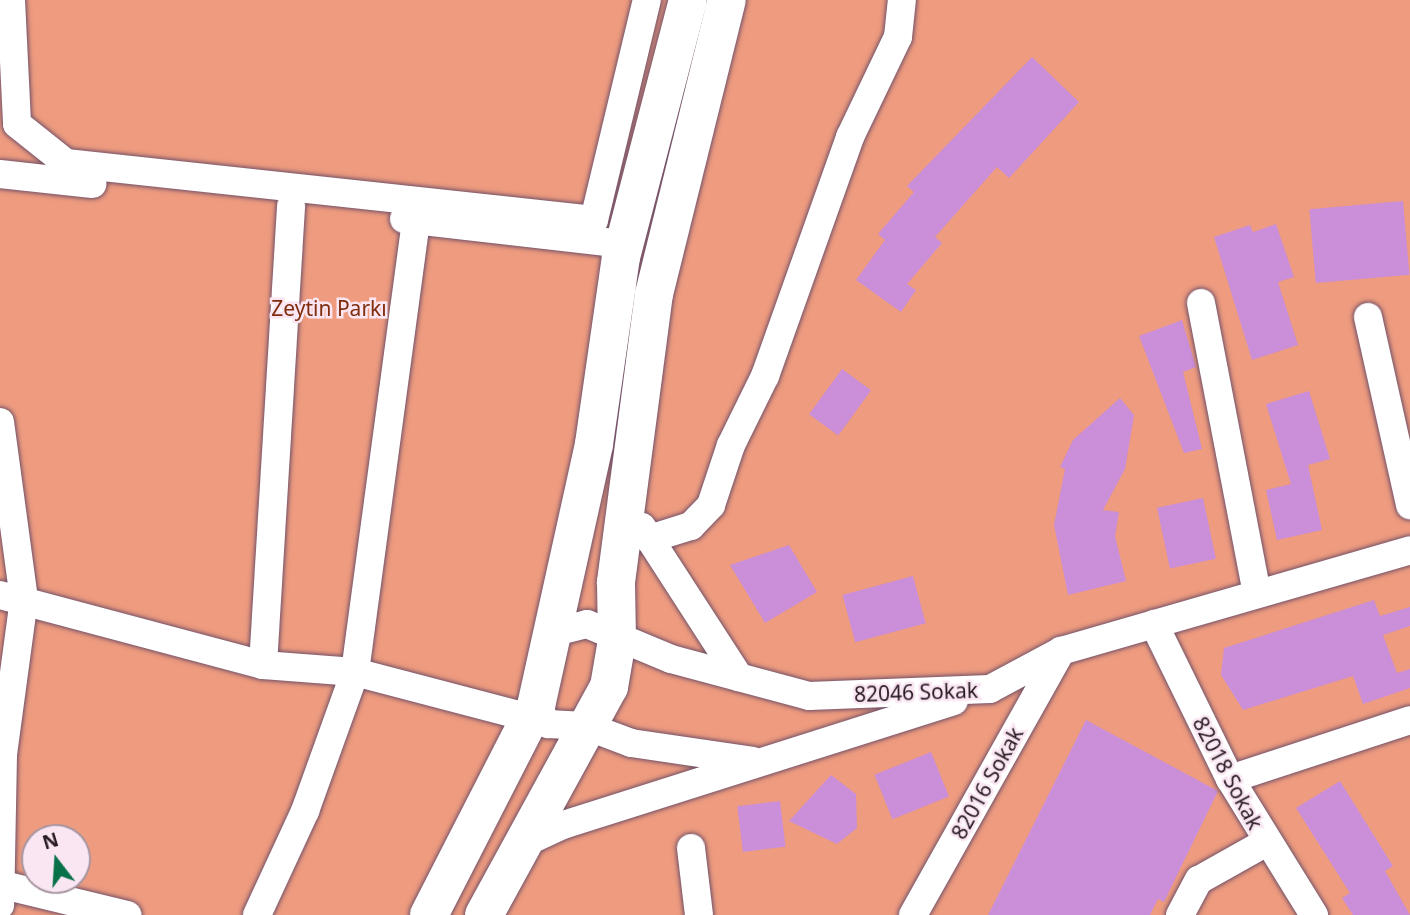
<!DOCTYPE html>
<html>
<head>
<meta charset="utf-8">
<style>
  body { margin:0 }
  #map { position:relative; width:1410px; height:915px; overflow:hidden; background:#e4bfd7; font-family:"Noto Sans",sans-serif }
  div>[style] { position:absolute }
  .green>* { inset:0; background:#ee9b7f }
  .building>* { inset:0; background:#ca8fd8; transform-origin:0 0 }
  .roads { filter:drop-shadow(0 0 2px #735268) drop-shadow(0 0 2px #735268) }
  .street>* { height:28px; margin:-14px; padding:0 14px; transform-origin:14px; border-radius:14px; background:#fff }
  .secondary>* { height:38px; margin:-19px; padding:0 19px; transform-origin:19px; border-radius:19px; background:#fff }
  span { translate:-50% -50%; white-space:nowrap; text-align:center; line-height:1.15; -webkit-text-stroke:5px #fae6f2; paint-order:stroke }
  .park-label { font-size:21px; color:#7f2d0c }
  .street-label { font-size:21px; color:#281b24 }
  .north { position:absolute; left:21px; top:824px; width:70px; height:70px; box-sizing:border-box; background:#fae6f2; border:2px solid #a695a0; border-radius:50%; rotate:343deg; font-size:19px; font-weight:700; line-height:28px; text-align:center; color:#281b24 }
  .north::after { content:''; display:block; margin:auto; width:24px; height:32px; background:#087149; clip-path:polygon(50% 0,100% 100%,50% 72%,0 100%) }
</style>
</head>
<body>
<div id="map">
  <div class="green">
    <i style="clip-path:polygon(evenodd,0 0,1410px 0,1410px 915px,0 915px,0 0,35px 838px,77px 838px,77px 880px,35px 880px,35px 838px)"></i>
  </div>
  <div class="building">
    <i style="clip-path:polygon(1032px 57px,1079px 102px,1009px 178px,997px 167px,935px 237px,942px 243px,907px 284px,916px 290px,901px 312px,856px 280px,885px 240px,878px 234px,914px 192px,907px 186px)"></i>
    <i style="left:1403px;top:201px;width:74px;height:94px;rotate:85deg"></i>
    <i style="clip-path:polygon(1276px 224px,1294px 277px,1278px 282px,1298px 345px,1252px 360px,1214px 237px,1250px 225px,1253px 232px)"></i>
    <i style="clip-path:polygon(1182px 320px,1196px 367px,1183px 372px,1202px 449px,1184px 453px,1139px 336px)"></i>
    <i style="left:842px;top:369px;width:36px;height:56px;rotate:36deg"></i>
    <i style="clip-path:polygon(1309px 391px,1330px 459px,1308px 465px,1322px 530px,1277px 540px,1266px 490px,1291px 484px,1266px 404px)"></i>
    <i style="clip-path:polygon(1120px 398px,1134px 415px,1125px 469px,1103px 510px,1119px 512px,1115px 536px,1126px 581px,1068px 595px,1054px 525px,1065px 469px,1060px 467px,1073px 440px)"></i>
    <i style="left:1203px;top:498px;width:62px;height:47px;rotate:78deg"></i>
    <i style="clip-path:polygon(789px 545px,817px 592px,765px 623px,730px 565px)"></i>
    <i style="left:913px;top:576px;width:49px;height:73px;rotate:75deg"></i>
    <i style="clip-path:polygon(1374px 600px,1380px 616px,1410px 607px,1410px 626px,1383px 635px,1397px 673px,1410px 669px,1410px 688px,1363px 704px,1353px 676px,1243px 710px,1221px 675px,1224px 648px)"></i>
    <i style="clip-path:polygon(1086px 720px,1218px 791px,1164px 902px,1158px 899px,1150px 915px,988px 915px)"></i>
    <i style="left:931px;top:752px;width:48px;height:61px;rotate:68deg"></i>
    <i style="clip-path:polygon(831px 775px,856px 794px,857px 828px,837px 844px,789px 821px)"></i>
    <i style="clip-path:polygon(1340px 781px,1393px 866px,1385px 871px,1410px 915px,1353px 915px,1342px 898px,1350px 893px,1296px 808px)"></i>
    <i style="left:780px;top:801px;width:46px;height:43px;rotate:83deg"></i>
  </div>
  <div class="roads">
    <div class="street">
      <i style="left:11px;top:0;width:124px;rotate:87.2deg"></i>
      <i style="left:17px;top:124px;width:63px;rotate:38.5deg"></i>
      <i style="left:66px;top:163px;width:531px;rotate:6.16deg"></i>
      <i style="left:594px;top:220px;width:226px;rotate:-76.5deg"></i>
      <i style="left:0;top:174px;width:93px;rotate:6.2deg"></i>
      <i style="left:404px;top:219px;width:221px;rotate:6.5deg"></i>
      <i style="left:1201px;top:303px;width:296px;rotate:79.1deg"></i>
      <i style="left:1368px;top:317px;width:193px;rotate:77.4deg"></i>
      <i style="left:0;top:422px;width:179px;rotate:82.3deg"></i>
      <i style="left:24px;top:599px;width:157px;rotate:97.7deg"></i>
      <i style="left:3px;top:755px;width:150px;rotate:91.1deg"></i>
      <i style="left:642px;top:527px;width:179px;rotate:57.1deg"></i>
      <i style="left:649px;top:539px;width:44px;rotate:-17.2deg"></i>
      <i style="left:691px;top:526px;width:29px;rotate:-46deg"></i>
      <i style="left:711px;top:505px;width:63px;rotate:-71.6deg"></i>
      <i style="left:731px;top:445px;width:77px;rotate:-63.8deg"></i>
      <i style="left:765px;top:376px;width:254px;rotate:-70.4deg"></i>
      <i style="left:850px;top:137px;width:111px;rotate:-64.4deg"></i>
      <i style="left:898px;top:37px;width:37px;rotate:-84deg"></i>
      <i style="left:0;top:595px;width:272px;rotate:14.9deg"></i>
      <i style="left:263px;top:665px;width:92px;rotate:4.4deg"></i>
      <i style="left:355px;top:672px;width:181px;rotate:14.7deg"></i>
      <i style="left:1154px;top:624px;width:173px;rotate:63.9deg"></i>
      <i style="left:1230px;top:779px;width:160px;rotate:58.3deg"></i>
      <i style="left:555px;top:632px;width:33px;rotate:-14deg"></i>
      <i style="left:587px;top:624px;width:91px;rotate:22.6deg"></i>
      <i style="left:671px;top:659px;width:143px;rotate:15deg"></i>
      <i style="left:809px;top:696px;width:181px;rotate:-2.2deg"></i>
      <i style="left:990px;top:689px;width:81px;rotate:-28.2deg"></i>
      <i style="left:1061px;top:651px;width:363px;rotate:-16.1deg"></i>
      <i style="left:263px;top:665px;width:460px;rotate:-86.5deg"></i>
      <i style="left:536px;top:706px;width:22px;rotate:56deg"></i>
      <i style="left:548px;top:724px;width:38px;rotate:3deg"></i>
      <i style="left:586px;top:726px;width:48px;rotate:20.7deg"></i>
      <i style="left:631px;top:743px;width:123px;rotate:8.4deg"></i>
      <i style="left:1230px;top:779px;width:189px;rotate:-18.1deg"></i>
      <i style="left:522px;top:844px;width:45px;rotate:-24.9deg"></i>
      <i style="left:563px;top:825px;width:410px;rotate:-17.6deg"></i>
      <i style="left:691px;top:848px;width:67px;rotate:83.2deg"></i>
      <i style="left:3px;top:885px;width:128px;rotate:13.6deg"></i>
      <i style="left:257px;top:915px;width:115px;rotate:-65.2deg"></i>
      <i style="left:305px;top:811px;width:148px;rotate:-70.2deg"></i>
      <i style="left:355px;top:672px;width:456px;rotate:-82.3deg"></i>
      <i style="left:913px;top:915px;width:303px;rotate:-60.7deg"></i>
      <i style="left:1180px;top:915px;width:40px;rotate:-62deg"></i>
      <i style="left:1199px;top:880px;width:76px;rotate:-29.3deg"></i>
    </div>
    <div class="secondary">
      <i style="left:429px;top:915px;width:235px;rotate:-62.9deg"></i>
      <i style="left:536px;top:706px;width:268px;rotate:-77.5deg"></i>
      <i style="left:594px;top:444px;width:189px;rotate:-81.8deg"></i>
      <i style="left:621px;top:257px;width:266px;rotate:-75.4deg"></i>
      <i style="left:484px;top:915px;width:260px;rotate:-61.3deg"></i>
      <i style="left:609px;top:687px;width:48px;rotate:-80.3deg"></i>
      <i style="left:617px;top:640px;width:58px;rotate:-91deg"></i>
      <i style="left:616px;top:582px;width:290px;rotate:-82.5deg"></i>
      <i style="left:654px;top:294px;width:303px;rotate:-76.1deg"></i>
    </div>
  </div>
  <div class="park-label">
    <span style="left:329px;top:308px">Zeytin Parkı</span>
  </div>
  <div class="street-label">
    <span style="left:916px;top:692px;rotate:-2deg">82046 Sokak</span>
    <span style="left:1228px;top:773px;rotate:62deg">82018 Sokak</span>
    <span style="left:987px;top:783px;rotate:-61deg">82016 Sokak</span>
  </div>
  <div class="north">N</div>
</div>
</body>
</html>
